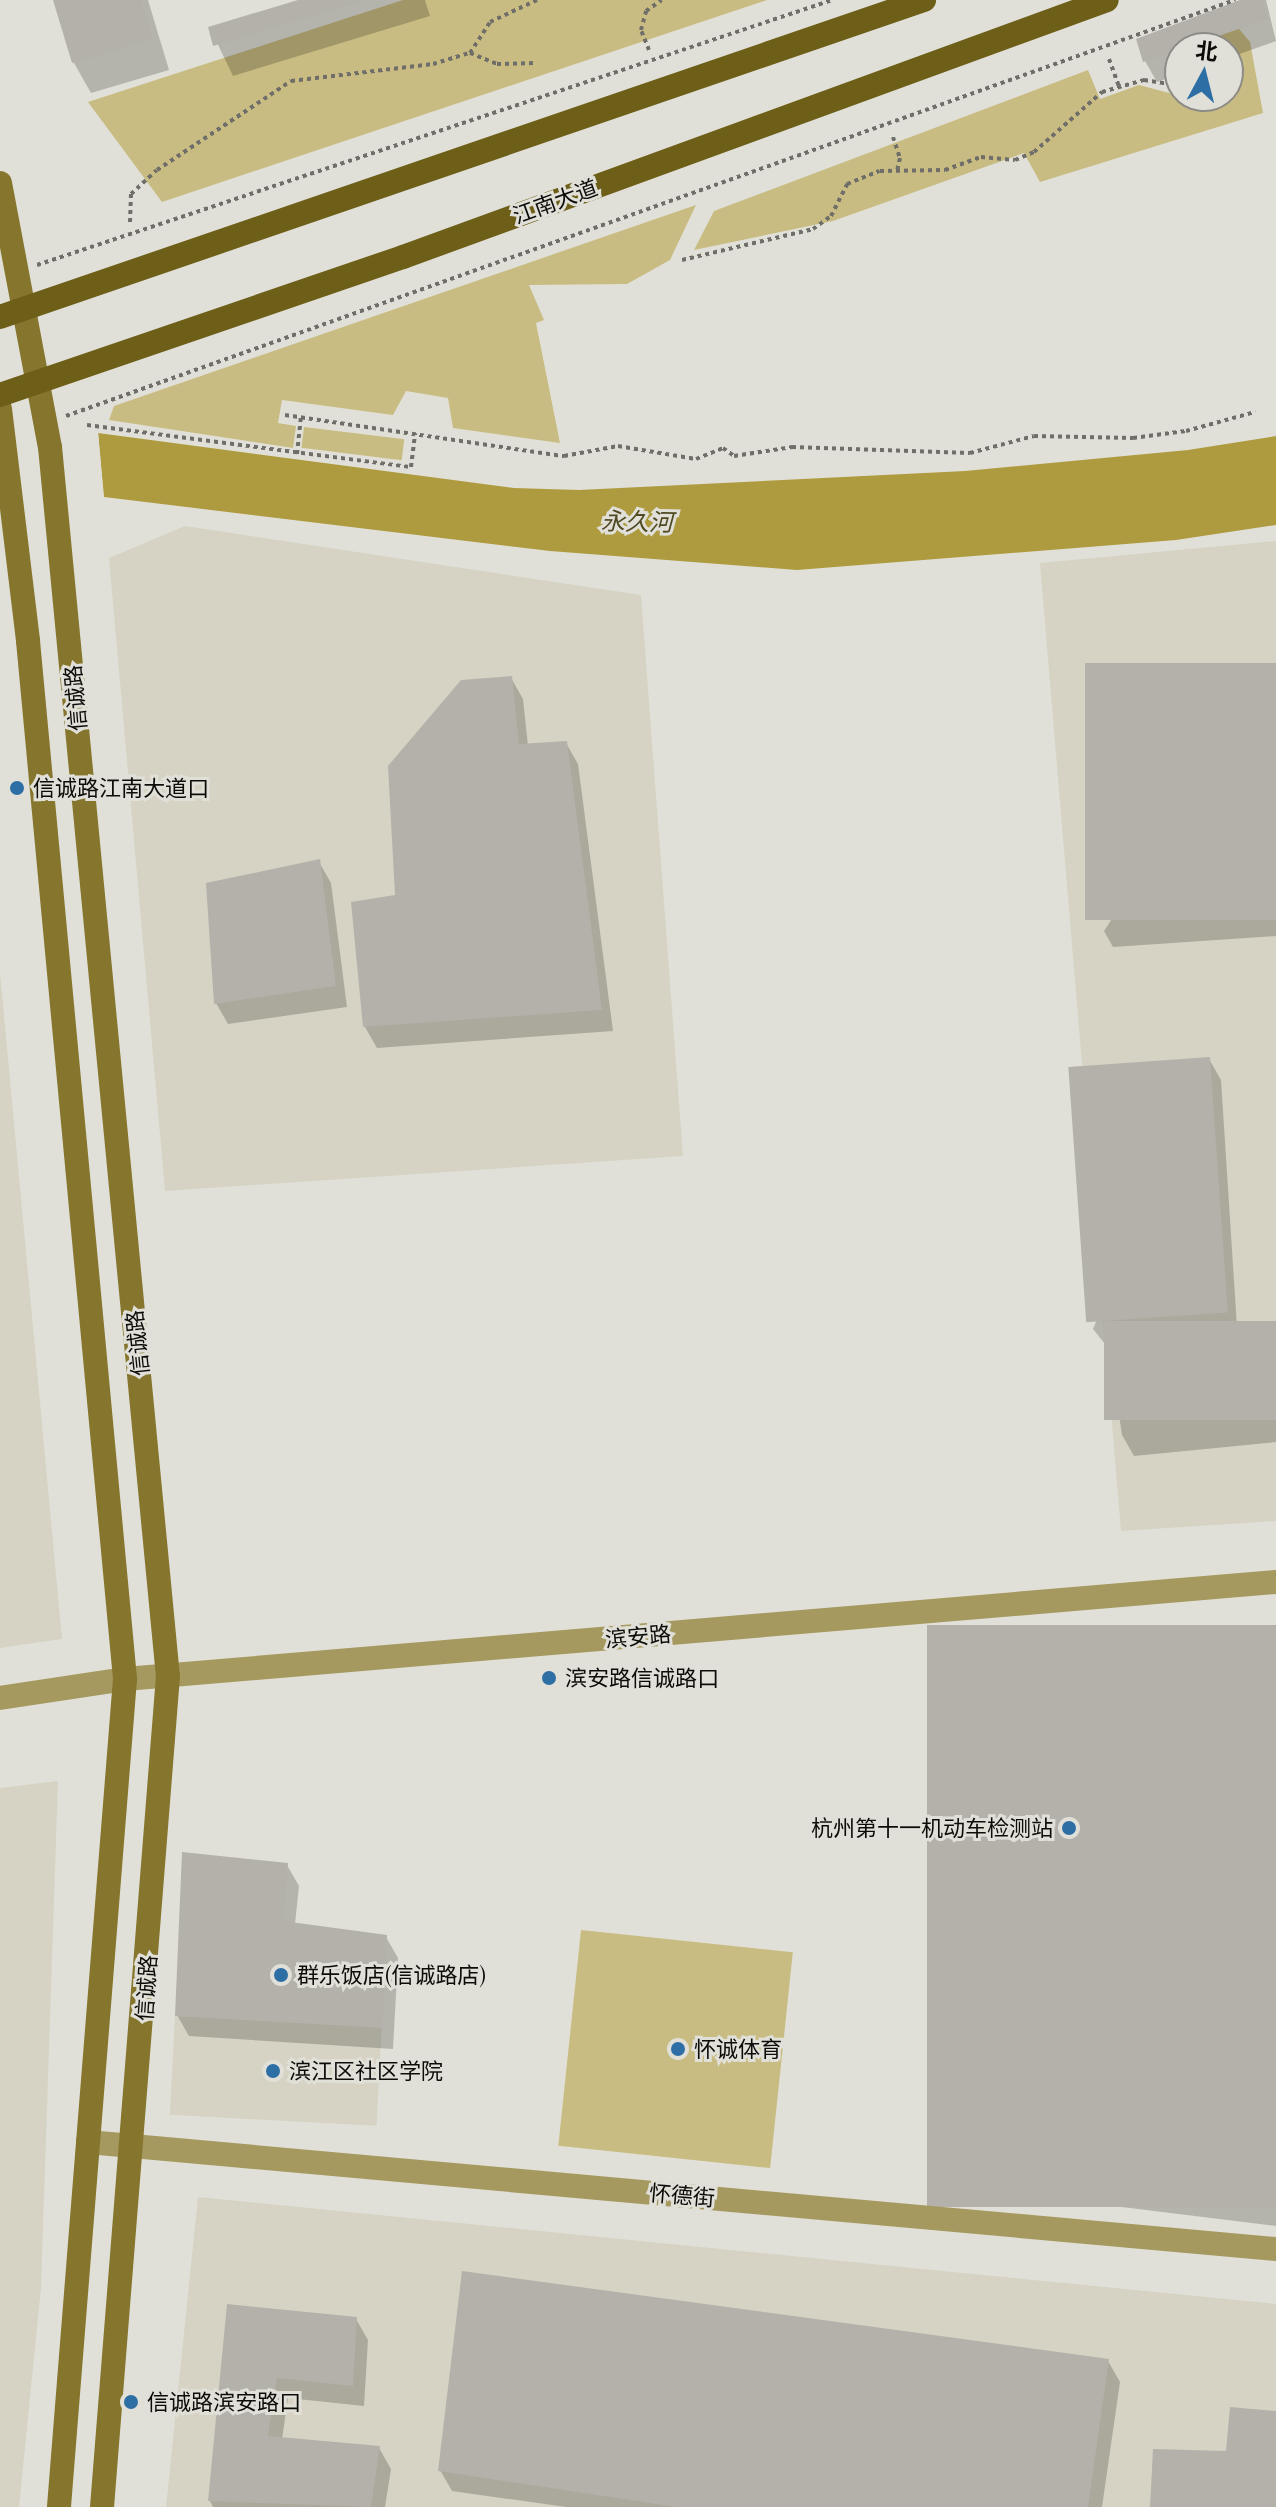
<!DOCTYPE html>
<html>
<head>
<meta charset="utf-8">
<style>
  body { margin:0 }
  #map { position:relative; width:1276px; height:2507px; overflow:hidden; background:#e1e0d8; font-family:"Playfair Display","Noto Sans SC",serif }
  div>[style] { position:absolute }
  .built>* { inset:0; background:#d6d3c4; transform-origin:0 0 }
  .green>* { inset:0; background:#c9bc82; transform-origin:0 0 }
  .water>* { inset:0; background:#af9b3f }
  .pier>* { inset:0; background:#e1e0d8 }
  .shadow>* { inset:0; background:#0003 }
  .building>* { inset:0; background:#b3b1aa; transform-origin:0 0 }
  .path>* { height:4px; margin-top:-2px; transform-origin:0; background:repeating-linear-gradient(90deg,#6f6e68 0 4px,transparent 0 8px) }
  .tertiary>* { height:24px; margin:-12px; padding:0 12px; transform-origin:12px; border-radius:12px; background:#a69960 }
  .secondary>* { height:24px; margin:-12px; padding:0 12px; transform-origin:12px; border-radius:12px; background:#86762d }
  .primary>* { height:24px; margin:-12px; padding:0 12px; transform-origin:12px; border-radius:12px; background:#6d5e18 }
  .dots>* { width:22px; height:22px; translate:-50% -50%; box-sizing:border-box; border:4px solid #e1e0d8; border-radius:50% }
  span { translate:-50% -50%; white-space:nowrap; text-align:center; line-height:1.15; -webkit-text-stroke:6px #e1e0d8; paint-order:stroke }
  .street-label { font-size:22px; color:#0d0c09 }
  .poi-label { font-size:22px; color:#0d0c09 }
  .left { translate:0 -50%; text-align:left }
  .right { translate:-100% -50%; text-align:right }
  .water-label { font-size:24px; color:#514922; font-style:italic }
  .north { position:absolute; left:1164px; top:32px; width:80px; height:80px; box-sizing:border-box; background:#e1e0d8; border:2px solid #8c8b85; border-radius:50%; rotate:7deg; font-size:22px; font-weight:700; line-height:32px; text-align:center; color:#0d0c09 }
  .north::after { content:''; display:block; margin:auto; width:28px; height:36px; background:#2d6fa5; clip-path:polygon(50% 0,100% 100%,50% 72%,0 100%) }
</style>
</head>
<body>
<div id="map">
  <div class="built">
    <i style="clip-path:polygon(185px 526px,641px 595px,683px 1156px,165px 1191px,109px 558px)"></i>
    <i style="clip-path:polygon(1276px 541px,1276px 1521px,1121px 1531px,1040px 563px)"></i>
    <i style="clip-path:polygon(0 972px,62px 1639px,0 1648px)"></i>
    <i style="clip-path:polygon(58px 1781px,41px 2288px,19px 2507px,0 2507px,0 1788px)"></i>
    <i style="left:175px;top:2016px;width:207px;height:99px;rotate:3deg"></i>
    <i style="clip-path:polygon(198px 2197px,1276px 2304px,1276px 2507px,166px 2507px)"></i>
  </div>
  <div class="green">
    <i style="clip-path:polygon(403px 0,767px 0,162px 202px,88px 102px)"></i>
    <i style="clip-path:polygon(1235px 24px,1250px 42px,1263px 113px,1040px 182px,1024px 153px,833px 221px,694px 250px,714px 211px,1088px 70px,1100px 99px,1139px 85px,1173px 94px,1165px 67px,1180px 63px,1180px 96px,1228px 96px,1228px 48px,1197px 48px,1191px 27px)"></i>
    <i style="clip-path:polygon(696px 205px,670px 260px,627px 284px,529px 285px,544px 320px,536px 323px,560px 443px,453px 428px,448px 398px,406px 391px,393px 415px,282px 400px,278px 423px,296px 426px,293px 448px,109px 420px,114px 406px)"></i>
    <i style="left:304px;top:427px;width:101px;height:21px;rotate:7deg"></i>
    <i style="left:581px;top:1930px;width:213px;height:217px;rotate:6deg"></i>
  </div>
  <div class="water">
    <i style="clip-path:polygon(98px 433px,514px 488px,579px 490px,965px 471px,1188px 450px,1276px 436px,1276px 525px,1176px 540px,797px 570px,550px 551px,104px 497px)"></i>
  </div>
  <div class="pier">
    <i style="clip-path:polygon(98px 431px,104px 501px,0 527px,0 462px)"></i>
  </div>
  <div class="shadow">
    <i style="clip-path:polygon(55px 0,148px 0,169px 70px,91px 93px,74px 63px)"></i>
    <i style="clip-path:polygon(305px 0,425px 0,430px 16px,233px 76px,210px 28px)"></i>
    <i style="clip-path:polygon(1242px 0,1266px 0,1276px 41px,1228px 58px,1228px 48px,1180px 48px,1180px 74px,1157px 82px,1145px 61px)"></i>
    <i style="clip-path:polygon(1276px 665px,1276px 936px,1113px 947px,1104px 931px)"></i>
    <i style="clip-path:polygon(511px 678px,523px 699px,528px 746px,566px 743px,578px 764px,613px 1031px,377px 1048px,365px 1027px,353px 903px,397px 896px)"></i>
    <i style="clip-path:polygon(319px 862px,331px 883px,347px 1007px,228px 1024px,216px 1003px)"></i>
    <i style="clip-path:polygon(1209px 1059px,1221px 1080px,1237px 1327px,1276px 1323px,1276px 1442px,1134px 1456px,1122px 1435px,1109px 1349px,1093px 1329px)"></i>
    <i style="clip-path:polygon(1276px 1628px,1276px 2226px,942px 2185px,930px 2163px)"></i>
    <i style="clip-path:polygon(287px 1865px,299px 1886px,295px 1924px,386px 1937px,398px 1958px,393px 2049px,189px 2036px,177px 2015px)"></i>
    <i style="clip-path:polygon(228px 2307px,356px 2319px,368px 2340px,364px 2406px,288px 2398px,282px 2439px,379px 2448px,391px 2469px,385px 2507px,213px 2507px,210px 2501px)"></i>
    <i style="clip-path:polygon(1108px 2361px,1120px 2382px,1102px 2507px,566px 2507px,452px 2491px,440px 2470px)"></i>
  </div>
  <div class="building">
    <i style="clip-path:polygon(53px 0,141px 0,153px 39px,72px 63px)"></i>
    <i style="clip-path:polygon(298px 0,363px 1px,213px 46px,208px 27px)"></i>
    <i style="clip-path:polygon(1240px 0,1262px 0,1268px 19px,1143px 62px,1136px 39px)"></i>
    <i style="left:1276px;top:663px;width:257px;height:191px;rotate:90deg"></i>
    <i style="clip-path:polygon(512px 676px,519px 744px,567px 741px,602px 1010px,363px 1027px,351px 902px,395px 895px,388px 766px,461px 680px)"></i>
    <i style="clip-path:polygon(320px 859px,336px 986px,214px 1004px,206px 883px)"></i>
    <i style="left:1210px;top:1057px;width:256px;height:142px;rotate:86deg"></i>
    <i style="left:1276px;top:1321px;width:99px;height:172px;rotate:90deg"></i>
    <i style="left:1276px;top:1625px;width:582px;height:349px;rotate:90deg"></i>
    <i style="clip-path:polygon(182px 1852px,288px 1863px,283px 1921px,387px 1935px,382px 2028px,175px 2016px)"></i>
    <i style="clip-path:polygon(462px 2271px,1109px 2359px,1088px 2507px,676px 2507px,438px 2471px)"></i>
    <i style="clip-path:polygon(227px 2304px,357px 2317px,353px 2386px,277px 2378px,268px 2436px,380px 2446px,371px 2507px,208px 2501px)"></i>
    <i style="clip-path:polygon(1230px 2407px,1276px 2411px,1276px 2507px,1150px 2507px,1153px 2449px,1226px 2451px)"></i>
  </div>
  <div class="path">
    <i style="left:649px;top:50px;width:22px;rotate:-112deg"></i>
    <i style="left:641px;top:30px;width:20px;rotate:-75deg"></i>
    <i style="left:646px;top:11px;width:19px;rotate:-35deg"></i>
    <i style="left:470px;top:53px;width:29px;rotate:22deg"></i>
    <i style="left:497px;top:64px;width:40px;rotate:-1.4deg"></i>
    <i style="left:1109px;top:59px;width:29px;rotate:70deg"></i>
    <i style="left:893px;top:137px;width:22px;rotate:72deg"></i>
    <i style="left:900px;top:158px;width:13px;rotate:103deg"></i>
    <i style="left:130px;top:222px;width:28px;rotate:-88deg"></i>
    <i style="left:131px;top:194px;width:35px;rotate:-43deg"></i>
    <i style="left:157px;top:170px;width:161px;rotate:-33.6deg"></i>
    <i style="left:291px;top:81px;width:143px;rotate:-6.8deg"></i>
    <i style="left:433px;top:64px;width:39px;rotate:-17deg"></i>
    <i style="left:470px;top:53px;width:37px;rotate:-57deg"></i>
    <i style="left:490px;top:22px;width:52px;rotate:-25.1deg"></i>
    <i style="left:682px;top:260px;width:135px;rotate:-13.3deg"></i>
    <i style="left:813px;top:229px;width:22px;rotate:-36deg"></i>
    <i style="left:831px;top:216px;width:36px;rotate:-63deg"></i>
    <i style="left:847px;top:184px;width:35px;rotate:-22deg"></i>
    <i style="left:880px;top:171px;width:65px;rotate:-0.9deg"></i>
    <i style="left:945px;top:170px;width:38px;rotate:-20deg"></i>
    <i style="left:981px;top:157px;width:34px;rotate:5deg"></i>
    <i style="left:1015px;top:160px;width:21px;rotate:-23deg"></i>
    <i style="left:1034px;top:152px;width:91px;rotate:-41.4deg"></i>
    <i style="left:1102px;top:92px;width:44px;rotate:-15.9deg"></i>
    <i style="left:1144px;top:80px;width:36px;rotate:9deg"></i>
    <i style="left:37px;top:265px;width:838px;rotate:-18.43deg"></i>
    <i style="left:285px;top:415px;width:282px;rotate:8.4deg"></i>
    <i style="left:564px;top:456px;width:55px;rotate:-10.5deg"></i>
    <i style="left:618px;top:446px;width:79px;rotate:9.5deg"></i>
    <i style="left:696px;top:459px;width:29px;rotate:-22deg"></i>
    <i style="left:723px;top:448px;width:14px;rotate:36deg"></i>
    <i style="left:734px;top:456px;width:59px;rotate:-8.8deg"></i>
    <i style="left:792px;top:447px;width:178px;rotate:1.9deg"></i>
    <i style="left:970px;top:453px;width:66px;rotate:-14.9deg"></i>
    <i style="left:1034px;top:436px;width:99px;rotate:1.2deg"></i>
    <i style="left:1133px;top:438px;width:53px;rotate:-7.5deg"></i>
    <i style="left:1186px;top:431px;width:72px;rotate:-15.4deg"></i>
    <i style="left:66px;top:416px;width:1241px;rotate:-19.59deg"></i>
    <i style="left:87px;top:425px;width:327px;rotate:7.4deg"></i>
    <i style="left:411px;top:467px;width:34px;rotate:-83deg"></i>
    <i style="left:297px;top:454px;width:37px;rotate:-84deg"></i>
  </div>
  <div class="tertiary">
    <i style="left:0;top:1698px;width:126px;rotate:-8.6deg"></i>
    <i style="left:125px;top:1679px;width:1155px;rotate:-4.82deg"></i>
    <i style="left:88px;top:2142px;width:1193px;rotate:5.15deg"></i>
  </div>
  <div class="secondary">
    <i style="left:0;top:183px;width:269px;rotate:79.3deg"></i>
    <i style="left:50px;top:447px;width:1235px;rotate:84.52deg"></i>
    <i style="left:168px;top:1676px;width:834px;rotate:94.54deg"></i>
    <i style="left:0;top:409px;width:234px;rotate:83.1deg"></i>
    <i style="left:28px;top:641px;width:1043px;rotate:84.66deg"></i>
    <i style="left:125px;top:1679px;width:831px;rotate:94.56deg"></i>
  </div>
  <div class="primary">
    <i style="left:0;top:317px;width:977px;rotate:-18.94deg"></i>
    <i style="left:0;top:395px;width:426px;rotate:-18.9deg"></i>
    <i style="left:403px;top:257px;width:749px;rotate:-20.05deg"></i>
  </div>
  <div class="dots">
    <i style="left:17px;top:788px;background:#2d6fa5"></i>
    <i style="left:549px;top:1678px;background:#2d6fa5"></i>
    <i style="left:1069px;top:1828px;background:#2d6fa5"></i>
    <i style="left:281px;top:1975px;background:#2d6fa5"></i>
    <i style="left:678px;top:2049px;background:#2d6fa5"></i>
    <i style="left:273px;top:2071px;background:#2d6fa5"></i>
    <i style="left:131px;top:2402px;background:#2d6fa5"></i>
  </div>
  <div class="street-label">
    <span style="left:555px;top:201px;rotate:-20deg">江南大道</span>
    <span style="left:75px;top:698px;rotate:-95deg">信诚路</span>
    <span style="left:137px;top:1343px;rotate:-96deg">信诚路</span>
    <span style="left:638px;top:1636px;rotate:-5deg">滨安路</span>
    <span style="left:146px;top:1988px;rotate:-86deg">信诚路</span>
    <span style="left:682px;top:2195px;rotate:5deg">怀德街</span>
  </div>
  <div class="poi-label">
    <span class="left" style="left:33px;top:788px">信诚路江南大道口</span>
    <span class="left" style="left:565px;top:1678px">滨安路信诚路口</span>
    <span class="right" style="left:1053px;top:1828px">杭州第十一机动车检测站</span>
    <span class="left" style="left:297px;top:1975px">群乐饭店(信诚路店)</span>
    <span class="left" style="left:694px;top:2049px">怀诚体育</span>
    <span class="left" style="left:289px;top:2071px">滨江区社区学院</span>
    <span class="left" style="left:147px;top:2402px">信诚路滨安路口</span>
  </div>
  <div class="water-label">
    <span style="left:637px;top:521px;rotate:1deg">永久河</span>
  </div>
  <div class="north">北</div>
</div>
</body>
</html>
